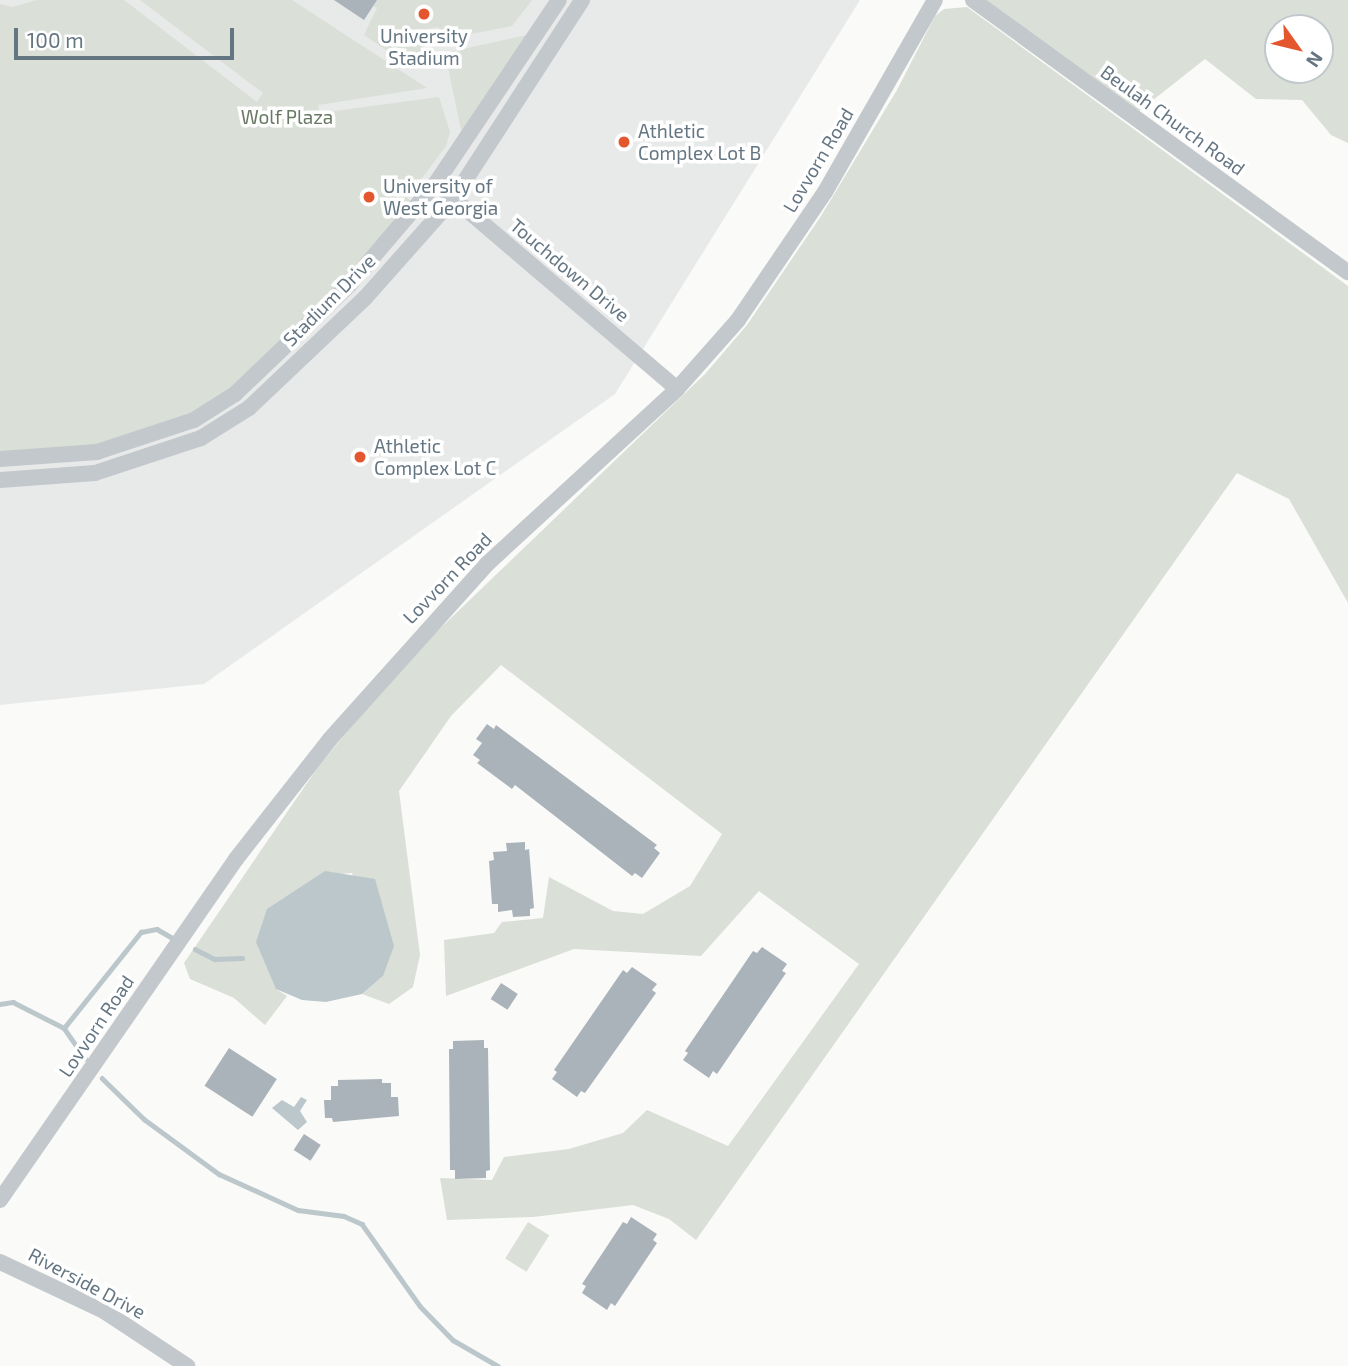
<!DOCTYPE html>
<html>
<head>
<meta charset="utf-8">
<style>
  body { margin:0 }
  #map { position:relative; width:1348px; height:1366px; overflow:hidden; background:#fafaf8; font-family:"Exo 2",sans-serif }
  div>[style] { position:absolute }
  .built>* { inset:0; background:#e8e9e9 }
  .green>* { inset:0; background:#dadfd7; transform-origin:0 0 }
  .water>* { inset:0; background:#bbc7cb }
  .stream>* { height:4.5px; margin:-2.25px; padding:0 2.25px; transform-origin:2.25px; border-radius:2.25px; background:#bbc7cb }
  .building>* { inset:0; background:#aab3b9; transform-origin:0 0 }
  .minor>* { height:16px; margin:-8px; padding:0 8px; transform-origin:8px; border-radius:8px; background:#c3c8cc }
  .dots>* { width:19px; height:19px; translate:-50% -50%; box-sizing:border-box; border:4px solid #fff; border-radius:50% }
  span { translate:-50% -50%; white-space:nowrap; text-align:center; line-height:1.15; -webkit-text-stroke:7px #fff; paint-order:stroke }
  .poi-label { font-size:19px; color:#657683 }
  .left { translate:0 -50%; text-align:left }
  .park-label { font-size:19px; color:#687a64 }
  .street-label { font-size:19px; color:#657683 }
  .north { position:absolute; left:1264px; top:14px; width:70px; height:70px; box-sizing:border-box; background:#fff; border:2px solid #c1c8cd; border-radius:50%; rotate:124deg; font-size:19px; font-weight:700; line-height:28px; text-align:center; color:#657683 }
  .north::after { content:''; display:block; margin:auto; width:24px; height:32px; background:#e4572e; clip-path:polygon(50% 0,100% 100%,50% 72%,0 100%) }
  .scale { position:absolute; left:14px; top:28px; width:220px; height:32px; box-sizing:border-box; border:4px solid #657683; border-top:0; padding-left:9px; font-size:21px; line-height:24px; white-space:nowrap; color:#657683; -webkit-text-stroke:5px #fff; paint-order:stroke }
</style>
</head>
<body>
<div id="map">
  <div class="built">
    <i style="clip-path:polygon(0 0,860px 0,615px 394px,204px 684px,0 705px)"></i>
  </div>
  <div class="green">
    <i style="clip-path:polygon(37px 0,124px 0,257px 102px,263px 93px,140px 0,292px 0,427px 88px,318px 105px,320px 113px,439px 97px,450px 132px,446px 146px,407px 198px,414px 204px,378px 247px,250px 377px,188px 417px,123px 441px,0 456px,0 4px,12px 7px)"></i>
    <i style="clip-path:polygon(334px 0,532px 0,512px 26px,449px 38px,441px 36px,438px 27px,417px 31px,429px 39px,411px 67px,364px 35px,377px 8px,373px 6px,364px 20px)"></i>
    <i style="clip-path:polygon(evenodd,986px 0,1348px 0,1348px 143px,1331px 135px,1302px 100px,1256px 99px,1205px 59px,1138px 112px,986px 0,1278px 28px,1320px 28px,1320px 70px,1278px 70px,1278px 28px)"></i>
    <i style="clip-path:polygon(967px 7px,1348px 286px,1348px 603px,1289px 499px,1237px 473px,696px 1240px,669px 1219px,633px 1205px,533px 1217px,447px 1220px,440px 1178px,492px 1180px,504px 1157px,569px 1149px,623px 1133px,647px 1110px,728px 1146px,859px 964px,759px 891px,701px 956px,574px 949px,446px 996px,444px 940px,494px 933px,502px 922px,543px 918px,549px 877px,613px 911px,643px 914px,690px 886px,722px 834px,501px 665px,451px 716px,399px 791px,420px 955px,413px 987px,389px 1004px,362px 994px,383px 976px,352px 873px,330px 875px,276px 989px,287px 996px,265px 1025px,234px 998px,190px 979px,184px 963px,318px 767px,401px 666px,705px 374px,747px 325px,821px 216px,897px 90px,935px 16px,944px 9px)"></i>
    <i style="clip-path:polygon(532px 34px,467px 134px,461px 130px,445px 53px)"></i>
    <i style="left:528px;top:1222px;width:25px;height:43px;rotate:32deg"></i>
  </div>
  <div class="water">
    <i style="clip-path:polygon(325px 871px,375px 879px,394px 946px,383px 976px,362px 994px,326px 1002px,302px 1000px,276px 989px,256px 942px,267px 909px)"></i>
    <i style="clip-path:polygon(301px 1097px,307px 1100px,300px 1111px,307px 1122px,298px 1130px,272px 1108px,282px 1100px,294px 1107px)"></i>
  </div>
  <div class="stream">
    <i style="left:195px;top:949px;width:22px;rotate:27deg"></i>
    <i style="left:215px;top:959px;width:27px;rotate:-2deg"></i>
    <i style="left:0;top:1004px;width:13px;rotate:-9deg"></i>
    <i style="left:13px;top:1002px;width:57px;rotate:27deg"></i>
    <i style="left:64px;top:1028px;width:37px;rotate:55deg"></i>
    <i style="left:64px;top:1028px;width:123px;rotate:-51.3deg"></i>
    <i style="left:141px;top:932px;width:16px;rotate:-11deg"></i>
    <i style="left:157px;top:929px;width:16px;rotate:30deg"></i>
    <i style="left:102px;top:1078px;width:59px;rotate:44.3deg"></i>
    <i style="left:144px;top:1119px;width:93px;rotate:36.3deg"></i>
    <i style="left:219px;top:1174px;width:87px;rotate:24.5deg"></i>
    <i style="left:298px;top:1210px;width:46px;rotate:7.4deg"></i>
    <i style="left:344px;top:1216px;width:20px;rotate:24deg"></i>
    <i style="left:362px;top:1224px;width:100px;rotate:54.7deg"></i>
    <i style="left:420px;top:1306px;width:47px;rotate:45.9deg"></i>
    <i style="left:453px;top:1340px;width:52px;rotate:30deg"></i>
  </div>
  <div class="building">
    <i style="clip-path:polygon(334px 0,377px 0,364px 20px)"></i>
    <i style="clip-path:polygon(487px 724px,494px 729px,496px 725px,657px 845px,654px 848px,660px 853px,642px 878px,635px 873px,632px 876px,515px 785px,512px 789px,477px 763px,480px 760px,473px 755px,482px 743px,476px 739px)"></i>
    <i style="clip-path:polygon(525px 842px,525px 850px,529px 849px,534px 908px,530px 909px,530px 916px,513px 917px,512px 910px,498px 912px,498px 904px,492px 904px,489px 861px,494px 860px,493px 852px,507px 851px,506px 843px)"></i>
    <i style="clip-path:polygon(762px 947px,787px 964px,782px 971px,786px 973px,717px 1074px,713px 1071px,709px 1078px,683px 1060px,688px 1053px,685px 1051px,753px 951px,757px 953px)"></i>
    <i style="clip-path:polygon(632px 967px,657px 984px,652px 990px,656px 993px,585px 1093px,581px 1091px,577px 1097px,552px 1079px,557px 1072px,554px 1070px,623px 970px,627px 973px)"></i>
    <i style="left:501px;top:983px;width:20px;height:19px;rotate:33deg"></i>
    <i style="clip-path:polygon(484px 1040px,484px 1048px,488px 1048px,490px 1170px,486px 1171px,486px 1178px,455px 1179px,455px 1170px,450px 1170px,449px 1049px,453px 1049px,453px 1041px)"></i>
    <i style="left:229px;top:1048px;width:57px;height:45px;rotate:33deg"></i>
    <i style="clip-path:polygon(382px 1079px,382px 1083px,391px 1083px,391px 1097px,398px 1097px,399px 1116px,333px 1122px,332px 1118px,325px 1118px,324px 1100px,331px 1100px,331px 1086px,338px 1086px,338px 1080px)"></i>
    <i style="left:304px;top:1134px;width:20px;height:19px;rotate:33deg"></i>
    <i style="clip-path:polygon(631px 1217px,657px 1234px,653px 1240px,657px 1243px,615px 1306px,611px 1303px,607px 1310px,582px 1293px,586px 1286px,582px 1284px,623px 1222px,627px 1224px)"></i>
  </div>
  <div class="minor">
    <i style="left:973px;top:0;width:463px;rotate:36deg"></i>
    <i style="left:447px;top:193px;width:302px;rotate:40.4deg"></i>
    <i style="left:0;top:459px;width:97px;rotate:-4.1deg"></i>
    <i style="left:97px;top:452px;width:102px;rotate:-18.3deg"></i>
    <i style="left:194px;top:420px;width:49px;rotate:-32.4deg"></i>
    <i style="left:235px;top:394px;width:159px;rotate:-43.7deg"></i>
    <i style="left:350px;top:284px;width:133px;rotate:-49.6deg"></i>
    <i style="left:436px;top:183px;width:220px;rotate:-56.1deg"></i>
    <i style="left:0;top:480px;width:95px;rotate:-4.2deg"></i>
    <i style="left:95px;top:473px;width:112px;rotate:-18.3deg"></i>
    <i style="left:201px;top:438px;width:57px;rotate:-32deg"></i>
    <i style="left:249px;top:408px;width:160px;rotate:-43.5deg"></i>
    <i style="left:365px;top:298px;width:132px;rotate:-48.4deg"></i>
    <i style="left:453px;top:199px;width:237px;rotate:-57deg"></i>
    <i style="left:0;top:1200px;width:415px;rotate:-55.3deg"></i>
    <i style="left:236px;top:859px;width:152px;rotate:-51.9deg"></i>
    <i style="left:330px;top:739px;width:235px;rotate:-48.1deg"></i>
    <i style="left:487px;top:564px;width:258px;rotate:-42.6deg"></i>
    <i style="left:677px;top:389px;width:92px;rotate:-48.5deg"></i>
    <i style="left:738px;top:320px;width:155px;rotate:-55.8deg"></i>
    <i style="left:825px;top:192px;width:221px;rotate:-60.2deg"></i>
    <i style="left:0;top:1262px;width:115px;rotate:25.2deg"></i>
    <i style="left:104px;top:1311px;width:100px;rotate:33.5deg"></i>
  </div>
  <div class="dots">
    <i style="left:424px;top:14px;background:#e4572e"></i>
    <i style="left:624px;top:142px;background:#e4572e"></i>
    <i style="left:369px;top:197px;background:#e4572e"></i>
    <i style="left:360px;top:457px;background:#e4572e"></i>
  </div>
  <div class="poi-label">
    <span style="left:424px;top:47px">University<br>Stadium</span>
    <span class="left" style="left:638px;top:142px">Athletic<br>Complex Lot B</span>
    <span class="left" style="left:383px;top:197px">University of<br>West Georgia</span>
    <span class="left" style="left:374px;top:457px">Athletic<br>Complex Lot C</span>
  </div>
  <div class="park-label">
    <span style="left:287px;top:117px">Wolf Plaza</span>
  </div>
  <div class="street-label">
    <span style="left:1173px;top:120px;rotate:36deg">Beulah Church Road</span>
    <span style="left:818px;top:160px;rotate:-59deg">Lovvorn Road</span>
    <span style="left:570px;top:270px;rotate:40deg">Touchdown Drive</span>
    <span style="left:329px;top:300px;rotate:-45deg">Stadium Drive</span>
    <span style="left:447px;top:578px;rotate:-46deg">Lovvorn Road</span>
    <span style="left:96px;top:1026px;rotate:-56deg">Lovvorn Road</span>
    <span style="left:87px;top:1283px;rotate:28deg">Riverside Drive</span>
  </div>
  <div class="north">N</div>
  <div class="scale">100 m</div>
</div>
</body>
</html>
